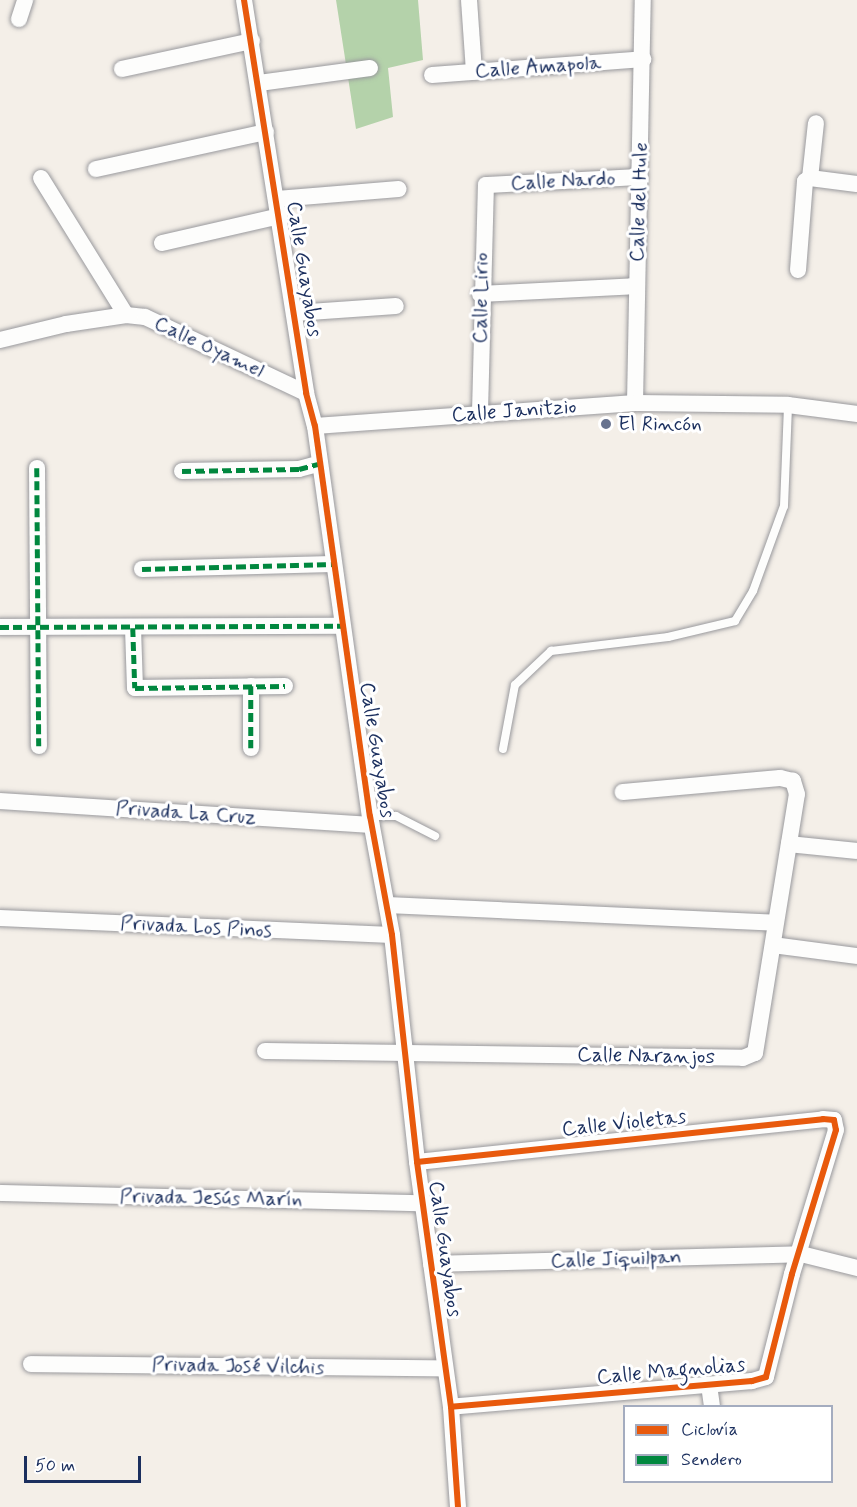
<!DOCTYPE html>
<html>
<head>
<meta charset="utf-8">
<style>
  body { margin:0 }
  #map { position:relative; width:857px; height:1507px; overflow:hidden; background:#f4efe8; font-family:Mynerve,sans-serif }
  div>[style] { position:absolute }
  .forest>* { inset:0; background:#b4d2aa }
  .roads { filter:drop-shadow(0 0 2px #99999d) drop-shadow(0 0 2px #99999d) }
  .service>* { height:8px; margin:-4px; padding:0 4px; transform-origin:4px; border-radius:4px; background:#fdfdfc }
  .minor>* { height:16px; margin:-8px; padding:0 8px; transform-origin:8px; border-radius:8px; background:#fdfdfc }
  .quiet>* { height:4.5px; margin-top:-2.25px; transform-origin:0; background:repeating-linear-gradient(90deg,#00873e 0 9px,transparent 0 13.5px) }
  .cycleway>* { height:6px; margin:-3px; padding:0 3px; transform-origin:3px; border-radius:3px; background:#e8590c }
  .dots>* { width:16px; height:16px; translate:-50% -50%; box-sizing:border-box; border:3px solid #fff; border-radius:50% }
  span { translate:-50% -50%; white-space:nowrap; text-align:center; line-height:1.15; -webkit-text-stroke:6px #fff; paint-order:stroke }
  .street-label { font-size:21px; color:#1b2f5e }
  .poi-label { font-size:21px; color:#1b2f5e }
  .left { translate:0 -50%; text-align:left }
  .legend { position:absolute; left:623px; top:1405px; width:210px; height:78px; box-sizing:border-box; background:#fff; border:2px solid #a4acbf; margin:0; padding:8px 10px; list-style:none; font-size:18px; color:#1b2f5e }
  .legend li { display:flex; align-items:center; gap:12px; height:30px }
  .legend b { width:30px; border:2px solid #a4acbf }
  .scale { position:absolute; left:24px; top:1456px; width:117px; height:27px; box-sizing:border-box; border:3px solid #1b2f5e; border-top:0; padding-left:8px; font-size:18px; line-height:21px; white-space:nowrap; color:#1b2f5e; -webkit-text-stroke:4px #fff; paint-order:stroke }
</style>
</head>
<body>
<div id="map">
  <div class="forest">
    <i style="clip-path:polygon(336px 0,418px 0,423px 60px,388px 68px,393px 117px,356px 129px)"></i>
  </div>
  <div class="roads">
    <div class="service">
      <i style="left:503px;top:749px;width:65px;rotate:-79.4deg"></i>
      <i style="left:515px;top:685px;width:50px;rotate:-43.4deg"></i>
      <i style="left:551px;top:651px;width:118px;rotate:-6.8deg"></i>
      <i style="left:668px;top:637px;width:69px;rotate:-13.4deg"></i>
      <i style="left:735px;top:621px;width:35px;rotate:-59deg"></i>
      <i style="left:753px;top:591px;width:90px;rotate:-70deg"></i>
      <i style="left:784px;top:506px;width:101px;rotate:-87.7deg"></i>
      <i style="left:370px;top:816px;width:26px"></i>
      <i style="left:396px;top:816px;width:44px;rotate:27.1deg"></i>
    </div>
    <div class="minor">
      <i style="left:244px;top:0;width:398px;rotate:81deg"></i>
      <i style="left:306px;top:393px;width:34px;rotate:75deg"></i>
      <i style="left:315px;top:426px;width:394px;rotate:82deg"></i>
      <i style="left:370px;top:816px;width:121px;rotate:79.5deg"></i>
      <i style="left:392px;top:935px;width:228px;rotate:83.7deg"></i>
      <i style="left:417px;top:1162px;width:247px;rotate:82.1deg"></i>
      <i style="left:451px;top:1407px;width:100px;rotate:86deg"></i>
      <i style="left:469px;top:0;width:72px;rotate:86deg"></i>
      <i style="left:19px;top:19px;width:20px;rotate:-72deg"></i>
      <i style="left:122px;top:69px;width:133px;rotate:-12.2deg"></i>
      <i style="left:432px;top:75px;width:212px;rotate:-4.3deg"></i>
      <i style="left:259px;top:83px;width:112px;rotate:-7.7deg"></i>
      <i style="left:96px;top:169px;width:174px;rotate:-12.3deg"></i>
      <i style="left:41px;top:178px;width:161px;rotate:58.2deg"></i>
      <i style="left:810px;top:178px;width:55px;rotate:-83.8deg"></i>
      <i style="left:277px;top:199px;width:122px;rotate:-4.7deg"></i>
      <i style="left:162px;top:243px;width:121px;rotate:-12.9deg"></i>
      <i style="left:798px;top:270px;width:89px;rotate:-85.5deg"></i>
      <i style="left:805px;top:181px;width:6px;rotate:-31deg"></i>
      <i style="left:810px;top:178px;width:47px;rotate:7.3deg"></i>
      <i style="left:480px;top:294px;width:157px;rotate:-2.9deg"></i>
      <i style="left:295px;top:313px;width:101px;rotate:-4deg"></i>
      <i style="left:0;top:340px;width:68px;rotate:-13.6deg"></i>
      <i style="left:66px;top:324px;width:61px;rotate:-8.5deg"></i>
      <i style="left:126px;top:315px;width:19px;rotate:6deg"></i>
      <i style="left:145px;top:317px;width:178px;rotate:25.3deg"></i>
      <i style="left:635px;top:403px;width:403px;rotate:-88.9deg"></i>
      <i style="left:480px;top:412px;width:227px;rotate:-88.5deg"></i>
      <i style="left:486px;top:185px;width:154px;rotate:-3deg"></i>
      <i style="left:315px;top:426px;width:321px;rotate:-4.1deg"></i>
      <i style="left:635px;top:403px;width:153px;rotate:0.7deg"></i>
      <i style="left:788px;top:405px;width:70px;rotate:7.4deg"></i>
      <i style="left:37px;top:468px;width:278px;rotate:89.6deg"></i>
      <i style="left:182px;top:471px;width:117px;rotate:-1deg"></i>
      <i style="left:299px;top:469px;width:20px;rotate:-15deg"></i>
      <i style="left:142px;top:569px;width:192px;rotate:-1.5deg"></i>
      <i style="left:0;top:627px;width:342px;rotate:-0.2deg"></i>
      <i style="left:133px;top:628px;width:60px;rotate:88.1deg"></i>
      <i style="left:135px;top:688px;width:150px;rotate:-0.8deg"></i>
      <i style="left:251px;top:686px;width:62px;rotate:90deg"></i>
      <i style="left:0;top:801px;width:372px;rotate:3.7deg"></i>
      <i style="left:789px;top:844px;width:68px;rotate:5.9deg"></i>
      <i style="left:387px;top:905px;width:389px;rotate:2.6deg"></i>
      <i style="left:0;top:918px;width:392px;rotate:2.5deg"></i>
      <i style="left:773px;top:945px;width:85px;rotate:7.5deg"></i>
      <i style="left:265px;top:1051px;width:478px;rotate:0.8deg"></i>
      <i style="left:743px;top:1058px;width:13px;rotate:-23deg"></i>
      <i style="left:755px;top:1053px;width:262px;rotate:-80.8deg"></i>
      <i style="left:797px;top:794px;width:14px;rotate:-107deg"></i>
      <i style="left:793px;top:781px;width:13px;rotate:-167deg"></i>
      <i style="left:780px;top:778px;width:158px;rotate:174.9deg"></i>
      <i style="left:417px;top:1162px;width:408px;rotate:-6deg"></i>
      <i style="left:823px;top:1119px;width:11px;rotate:5deg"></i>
      <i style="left:834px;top:1120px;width:10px;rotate:79deg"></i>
      <i style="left:836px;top:1130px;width:151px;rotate:107deg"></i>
      <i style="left:792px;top:1274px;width:106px;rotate:104.2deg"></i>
      <i style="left:766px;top:1377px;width:15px;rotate:164deg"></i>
      <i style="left:752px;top:1381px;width:302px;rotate:175.1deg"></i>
      <i style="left:0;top:1193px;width:422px;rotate:1.4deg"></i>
      <i style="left:431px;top:1264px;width:370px;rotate:-1.5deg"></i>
      <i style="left:801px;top:1254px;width:58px;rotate:14deg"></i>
      <i style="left:31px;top:1364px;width:414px;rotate:0.6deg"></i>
      <i style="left:709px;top:1385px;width:21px;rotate:82deg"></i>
    </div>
  </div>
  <div class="quiet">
    <i style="left:37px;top:468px;width:278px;rotate:89.6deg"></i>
    <i style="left:182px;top:471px;width:117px;rotate:-1deg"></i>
    <i style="left:299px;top:469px;width:20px;rotate:-15deg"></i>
    <i style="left:142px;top:569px;width:192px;rotate:-1.5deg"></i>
    <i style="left:0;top:627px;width:342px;rotate:-0.2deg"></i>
    <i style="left:133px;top:628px;width:60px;rotate:88.1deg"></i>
    <i style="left:135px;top:688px;width:150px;rotate:-0.8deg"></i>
    <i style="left:251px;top:686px;width:62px;rotate:90deg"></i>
  </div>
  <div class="cycleway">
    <i style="left:244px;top:0;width:398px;rotate:81deg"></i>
    <i style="left:306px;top:393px;width:34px;rotate:75deg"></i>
    <i style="left:315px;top:426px;width:394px;rotate:82deg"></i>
    <i style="left:370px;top:816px;width:121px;rotate:79.5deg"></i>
    <i style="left:392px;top:935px;width:228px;rotate:83.7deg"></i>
    <i style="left:417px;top:1162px;width:247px;rotate:82.1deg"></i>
    <i style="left:451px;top:1407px;width:100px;rotate:86deg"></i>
    <i style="left:417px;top:1162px;width:408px;rotate:-6deg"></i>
    <i style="left:823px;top:1119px;width:11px;rotate:5deg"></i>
    <i style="left:834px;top:1120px;width:10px;rotate:79deg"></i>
    <i style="left:836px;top:1130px;width:151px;rotate:107deg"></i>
    <i style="left:792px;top:1274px;width:106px;rotate:104.2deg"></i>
    <i style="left:766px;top:1377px;width:15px;rotate:164deg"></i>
    <i style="left:752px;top:1381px;width:302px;rotate:175.1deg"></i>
  </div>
  <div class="dots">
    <i style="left:606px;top:424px;background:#67728e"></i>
  </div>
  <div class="street-label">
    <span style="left:538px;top:67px;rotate:-4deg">Calle Amapola</span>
    <span style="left:563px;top:181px;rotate:-3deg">Calle Nardo</span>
    <span style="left:639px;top:202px;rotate:-88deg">Calle del Hule</span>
    <span style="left:304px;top:269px;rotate:81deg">Calle Guayabos</span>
    <span style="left:481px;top:298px;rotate:-89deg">Calle Lirio</span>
    <span style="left:209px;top:347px;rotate:25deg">Calle Oyamel</span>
    <span style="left:514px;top:411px;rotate:-4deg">Calle Janitzio</span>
    <span style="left:377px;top:750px;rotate:81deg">Calle Guayabos</span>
    <span style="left:186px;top:813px;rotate:4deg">Privada La Cruz</span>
    <span style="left:196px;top:927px;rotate:3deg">Privada Los Pinos</span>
    <span style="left:646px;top:1056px;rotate:1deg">Calle Naranjos</span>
    <span style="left:624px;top:1123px;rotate:-6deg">Calle Violetas</span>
    <span style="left:211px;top:1198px;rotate:1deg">Privada Jesús Marín</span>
    <span style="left:445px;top:1249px;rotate:82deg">Calle Guayabos</span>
    <span style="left:616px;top:1259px;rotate:-2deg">Calle Jiquilpan</span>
    <span style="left:238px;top:1366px;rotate:1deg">Privada José Vilchis</span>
    <span style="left:671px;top:1371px;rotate:-5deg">Calle Magnolias</span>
  </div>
  <div class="poi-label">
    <span class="left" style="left:618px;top:424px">El Rincón</span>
  </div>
  <ul class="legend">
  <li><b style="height:8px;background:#e8590c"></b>Ciclovía</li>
  <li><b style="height:8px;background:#00873e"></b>Sendero</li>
  </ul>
  <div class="scale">50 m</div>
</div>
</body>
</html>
